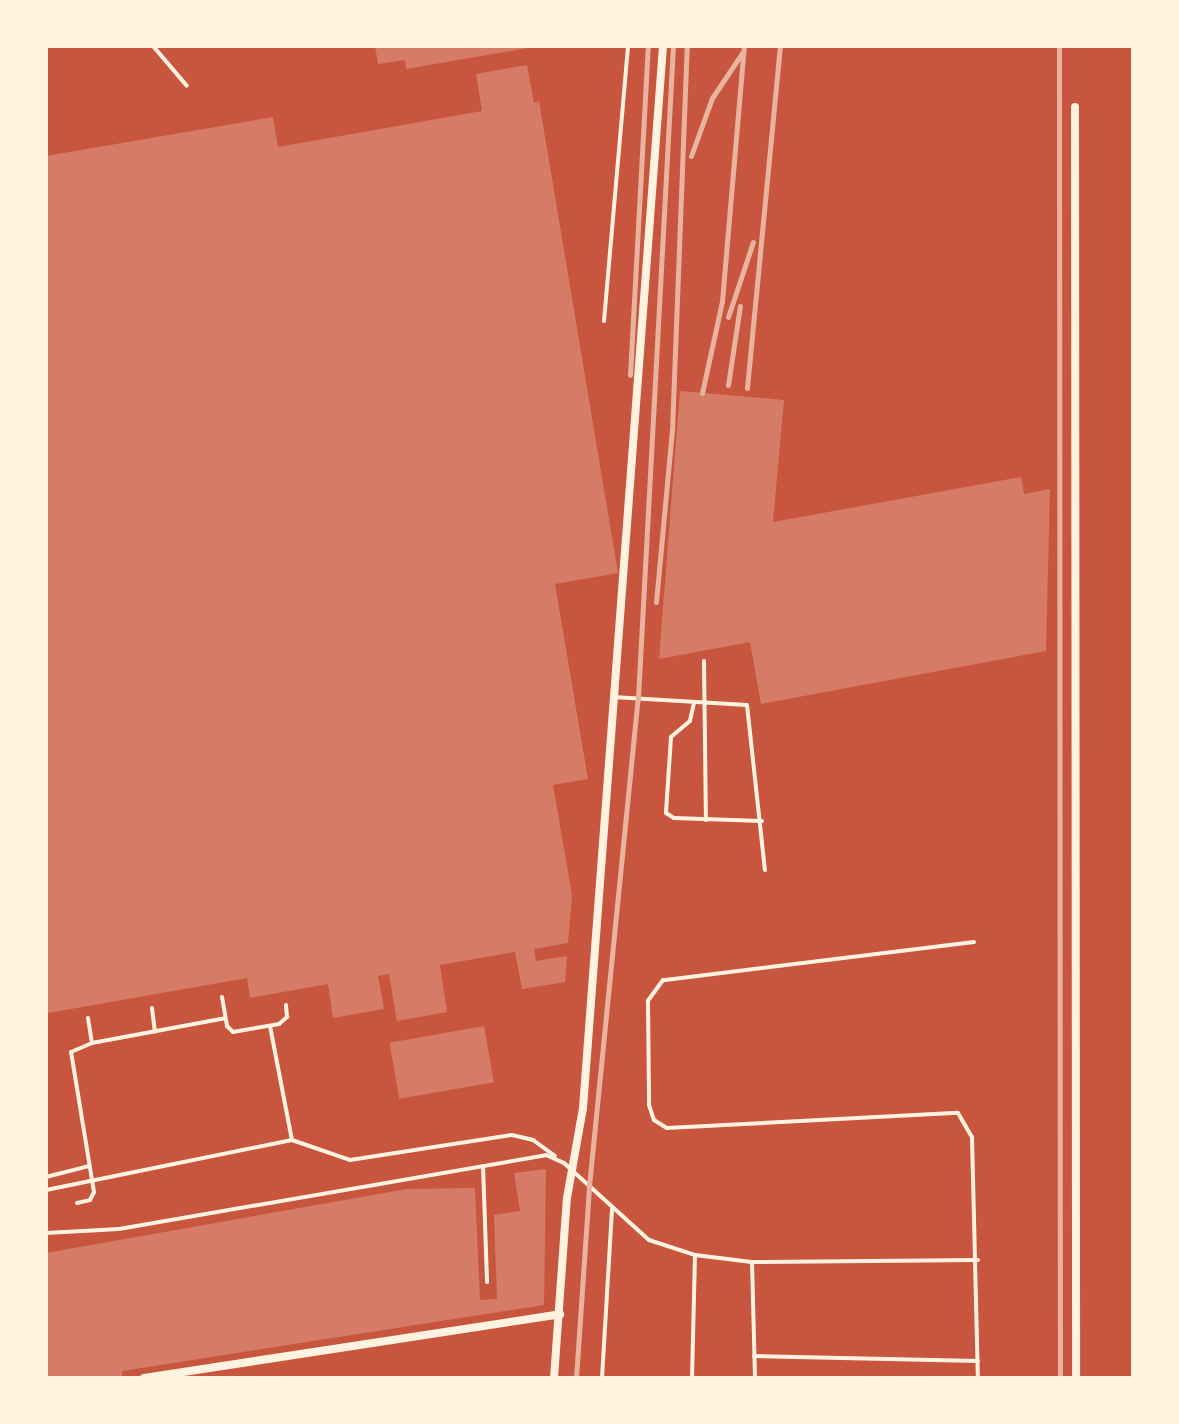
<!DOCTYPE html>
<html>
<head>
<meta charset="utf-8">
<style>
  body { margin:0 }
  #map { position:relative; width:1179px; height:1424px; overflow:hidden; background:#c8553d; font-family:"Fira Sans Condensed",sans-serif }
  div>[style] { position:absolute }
  .building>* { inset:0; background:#d67c66; transform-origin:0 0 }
  .service>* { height:4px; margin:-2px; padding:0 2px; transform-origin:2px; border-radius:2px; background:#fff3e0 }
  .minor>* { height:8px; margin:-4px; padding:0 4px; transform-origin:4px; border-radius:4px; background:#fff3e0 }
  .rail>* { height:5px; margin:-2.5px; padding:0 2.5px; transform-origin:2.5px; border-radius:2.5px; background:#e9b49f }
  span { translate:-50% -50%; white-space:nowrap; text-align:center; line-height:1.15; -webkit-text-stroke:6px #fff3e0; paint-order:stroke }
  .frame { position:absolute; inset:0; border:48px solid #fff3e0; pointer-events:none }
</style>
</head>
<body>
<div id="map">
  <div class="building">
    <i style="clip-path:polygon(375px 46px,528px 46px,528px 48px,406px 69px,405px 60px,378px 64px)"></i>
    <i style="clip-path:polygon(527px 65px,534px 103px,539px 101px,618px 573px,555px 584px,588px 779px,553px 785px,572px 895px,568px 943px,534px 949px,536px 961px,567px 956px,565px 982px,522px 989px,515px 952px,440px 965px,447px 1012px,397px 1021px,389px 974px,378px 976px,384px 1009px,333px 1018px,328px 984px,250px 998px,247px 978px,48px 1013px,46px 156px,273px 117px,278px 147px,482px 111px,476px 74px)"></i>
    <i style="clip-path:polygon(680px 391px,784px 400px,773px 522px,1021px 477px,1024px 494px,1050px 489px,1046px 651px,761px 704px,750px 642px,659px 659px)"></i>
    <i style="left:484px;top:1026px;width:57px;height:96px;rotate:80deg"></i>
    <i style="clip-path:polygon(546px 1169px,544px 1305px,122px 1371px,122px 1378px,46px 1378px,46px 1253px,407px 1189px,475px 1188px,480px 1300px,497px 1299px,494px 1215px,520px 1211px,514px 1173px)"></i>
  </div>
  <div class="service">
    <i style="left:153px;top:46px;width:52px;rotate:49.6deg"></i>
    <i style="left:604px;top:321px;width:276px;rotate:-85deg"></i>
    <i style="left:704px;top:661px;width:159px;rotate:89.3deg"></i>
    <i style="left:613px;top:697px;width:134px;rotate:3.4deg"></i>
    <i style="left:747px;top:705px;width:166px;rotate:83.8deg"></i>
    <i style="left:694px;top:703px;width:18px;rotate:103deg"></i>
    <i style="left:690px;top:721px;width:25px;rotate:140deg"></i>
    <i style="left:671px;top:737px;width:76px;rotate:93.8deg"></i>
    <i style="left:666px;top:813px;width:9px;rotate:32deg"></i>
    <i style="left:674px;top:818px;width:88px;rotate:2deg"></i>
    <i style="left:974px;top:942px;width:313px;rotate:173deg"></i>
    <i style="left:663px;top:980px;width:26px;rotate:126deg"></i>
    <i style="left:648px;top:1001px;width:104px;rotate:89.4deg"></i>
    <i style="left:649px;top:1105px;width:16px;rotate:72deg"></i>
    <i style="left:654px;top:1120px;width:15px;rotate:32deg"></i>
    <i style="left:667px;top:1128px;width:291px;rotate:-3deg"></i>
    <i style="left:958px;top:1113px;width:28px;rotate:60deg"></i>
    <i style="left:972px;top:1137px;width:241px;rotate:88.6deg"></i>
    <i style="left:222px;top:997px;width:29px;rotate:80deg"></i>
    <i style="left:227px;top:1026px;width:8px;rotate:45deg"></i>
    <i style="left:233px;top:1032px;width:47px;rotate:-9.9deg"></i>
    <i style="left:279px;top:1024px;width:11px;rotate:-41deg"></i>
    <i style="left:287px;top:1017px;width:12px;rotate:-95deg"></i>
    <i style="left:152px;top:1008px;width:24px;rotate:83deg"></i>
    <i style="left:88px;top:1018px;width:25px;rotate:81deg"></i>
    <i style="left:270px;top:1026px;width:116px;rotate:79.1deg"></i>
    <i style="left:483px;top:1166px;width:116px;rotate:88deg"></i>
    <i style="left:46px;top:1177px;width:44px;rotate:-14.3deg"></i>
    <i style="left:46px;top:1190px;width:251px;rotate:-11.5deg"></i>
    <i style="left:292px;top:1140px;width:61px;rotate:19deg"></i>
    <i style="left:350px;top:1160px;width:164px;rotate:-8.8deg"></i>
    <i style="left:512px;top:1135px;width:22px;rotate:13deg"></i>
    <i style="left:533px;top:1140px;width:27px;rotate:36deg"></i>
    <i style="left:77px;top:1203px;width:13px;rotate:-13deg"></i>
    <i style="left:90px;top:1200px;width:9px;rotate:-63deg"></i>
    <i style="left:94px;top:1192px;width:142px;rotate:-99.3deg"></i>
    <i style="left:71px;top:1052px;width:23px;rotate:-23deg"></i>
    <i style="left:92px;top:1043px;width:135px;rotate:-10.6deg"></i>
    <i style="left:46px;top:1233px;width:73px;rotate:-3.1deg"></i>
    <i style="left:119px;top:1229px;width:433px;rotate:-9.8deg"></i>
    <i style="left:546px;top:1155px;width:20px;rotate:24deg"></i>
    <i style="left:564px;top:1163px;width:115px;rotate:42.2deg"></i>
    <i style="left:649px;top:1240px;width:48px;rotate:18.1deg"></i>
    <i style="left:695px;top:1255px;width:57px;rotate:7deg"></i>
    <i style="left:752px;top:1262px;width:226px;rotate:-0.5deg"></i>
    <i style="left:752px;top:1262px;width:116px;rotate:88.5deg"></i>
    <i style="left:754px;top:1356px;width:224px;rotate:1.3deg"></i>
    <i style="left:602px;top:1378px;width:169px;rotate:-86.6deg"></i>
    <i style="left:692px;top:1378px;width:123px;rotate:-88.6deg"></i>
  </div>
  <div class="minor">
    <i style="left:1075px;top:107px;width:1271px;rotate:89.95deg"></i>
    <i style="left:144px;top:1378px;width:421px;rotate:-8.7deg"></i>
    <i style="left:554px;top:1378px;width:180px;rotate:-85.9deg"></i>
    <i style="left:567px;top:1198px;width:91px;rotate:-79.9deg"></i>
    <i style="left:583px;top:1108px;width:1065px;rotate:-85.69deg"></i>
  </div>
  <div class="rail">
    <i style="left:1059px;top:46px;width:1332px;rotate:89.96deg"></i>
    <i style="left:691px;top:156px;width:62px;rotate:-70.1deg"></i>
    <i style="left:712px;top:98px;width:54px;rotate:-56.3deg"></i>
    <i style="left:728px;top:317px;width:79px;rotate:-71.6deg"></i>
    <i style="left:630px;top:375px;width:329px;rotate:-86.9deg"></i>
    <i style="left:728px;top:385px;width:80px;rotate:-81.4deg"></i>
    <i style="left:747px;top:388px;width:343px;rotate:-84.5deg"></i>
    <i style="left:702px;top:393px;width:94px;rotate:-77.7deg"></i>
    <i style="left:722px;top:301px;width:256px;rotate:-85.1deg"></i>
    <i style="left:656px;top:602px;width:173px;rotate:-84.7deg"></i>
    <i style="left:672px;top:430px;width:384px;rotate:-87.8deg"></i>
    <i style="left:576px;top:1378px;width:192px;rotate:-86.1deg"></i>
    <i style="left:589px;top:1186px;width:490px;rotate:-84.3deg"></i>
    <i style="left:638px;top:698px;width:653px;rotate:-86.93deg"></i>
  </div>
  <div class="frame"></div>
</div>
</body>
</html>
